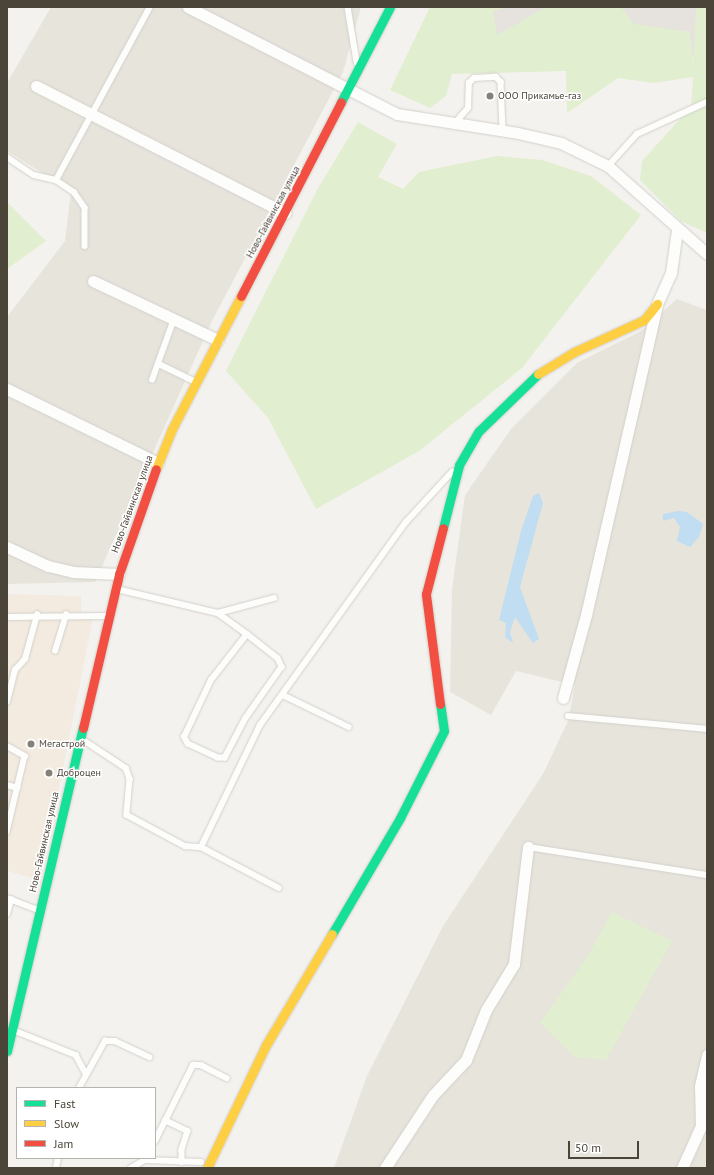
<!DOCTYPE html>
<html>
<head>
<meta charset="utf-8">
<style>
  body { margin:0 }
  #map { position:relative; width:714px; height:1175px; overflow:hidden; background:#f4f2ee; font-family:"PT Sans",sans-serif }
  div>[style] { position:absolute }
  .residential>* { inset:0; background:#e7e4dc }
  .commercial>* { inset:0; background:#f3ebdf }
  .industrial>* { inset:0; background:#e6e2de }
  .green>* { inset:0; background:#e1eecf }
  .water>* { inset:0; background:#c0ddf1 }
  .roads { filter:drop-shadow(0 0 1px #d2d0cb) drop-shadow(0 0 1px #d2d0cb) }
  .lane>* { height:5.5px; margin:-2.75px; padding:0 2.75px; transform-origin:2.75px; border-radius:2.75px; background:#fdfdfc }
  .street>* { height:11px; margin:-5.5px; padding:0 5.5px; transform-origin:5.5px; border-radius:5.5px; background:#fdfdfc }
  .fast>* { height:9px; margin:-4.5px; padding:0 4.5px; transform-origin:4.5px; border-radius:4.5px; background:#16e098 }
  .slow>* { height:9px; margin:-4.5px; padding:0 4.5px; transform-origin:4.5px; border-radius:4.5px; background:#ffcf43 }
  .jam>* { height:9px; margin:-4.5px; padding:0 4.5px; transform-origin:4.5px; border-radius:4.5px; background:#f24e42 }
  .dots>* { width:11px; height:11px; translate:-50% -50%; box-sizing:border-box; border:2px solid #fff; border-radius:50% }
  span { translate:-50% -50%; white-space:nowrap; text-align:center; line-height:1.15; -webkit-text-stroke:3px #fff; paint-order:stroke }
  .poi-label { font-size:10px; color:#4b4439 }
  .left { translate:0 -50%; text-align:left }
  .street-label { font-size:10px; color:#4b4439 }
  .frame { position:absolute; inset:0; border:8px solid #4b4439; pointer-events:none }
  .legend { position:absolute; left:16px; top:1087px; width:140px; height:72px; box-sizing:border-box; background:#fff; border:1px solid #b7b4b0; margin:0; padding:5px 7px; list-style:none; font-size:12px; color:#4b4439 }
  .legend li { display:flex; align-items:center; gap:8px; height:20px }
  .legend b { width:20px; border:1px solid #b7b4b0 }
  .scale { position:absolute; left:568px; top:1141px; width:71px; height:18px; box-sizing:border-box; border:2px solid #4b4439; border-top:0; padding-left:5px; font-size:12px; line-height:14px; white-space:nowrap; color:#4b4439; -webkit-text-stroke:3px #fff; paint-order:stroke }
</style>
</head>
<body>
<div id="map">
  <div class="residential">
    <i style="clip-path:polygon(51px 7px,361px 7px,343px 72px,212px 321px,95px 582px,7px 584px,7px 317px,65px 241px,71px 191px,7px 151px,7px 83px)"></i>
    <i style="clip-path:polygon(677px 299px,707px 310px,707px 1168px,334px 1168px,367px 1076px,443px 926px,543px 774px,568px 721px,575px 685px,516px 671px,491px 715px,450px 692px,452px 589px,465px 495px,511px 429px,577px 363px,641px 331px)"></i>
  </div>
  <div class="commercial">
    <i style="clip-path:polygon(7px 594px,81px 596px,81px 616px,93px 618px,45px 859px,37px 879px,7px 871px)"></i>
  </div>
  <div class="industrial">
    <i style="clip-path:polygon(467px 7px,707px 7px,707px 56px,467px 68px)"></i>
  </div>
  <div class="green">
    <i style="clip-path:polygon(430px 7px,508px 7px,493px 11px,497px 35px,546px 7px,621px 7px,634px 24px,690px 32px,693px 64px,696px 7px,707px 7px,707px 233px,681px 221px,640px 180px,642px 161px,691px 107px,693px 77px,653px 83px,618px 78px,567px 113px,566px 71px,452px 74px,446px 96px,430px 108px,390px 90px)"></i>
    <i style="clip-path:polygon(358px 122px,397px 144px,378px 177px,403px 189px,419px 172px,497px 156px,542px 160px,591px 176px,641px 215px,522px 368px,419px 451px,316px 509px,268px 418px,226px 371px,317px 190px)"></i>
    <i style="clip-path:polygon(7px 202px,46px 241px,7px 269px)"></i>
    <i style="clip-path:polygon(612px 912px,672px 941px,606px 1060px,575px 1057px,540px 1023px,588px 956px)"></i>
  </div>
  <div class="water">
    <i style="clip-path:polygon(539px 493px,543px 503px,520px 587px,539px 639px,533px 643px,515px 617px,510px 632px,513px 643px,505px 637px,506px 623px,499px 620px,521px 531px,533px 496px)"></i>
    <i style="clip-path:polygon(678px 511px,687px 512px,703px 524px,699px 537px,690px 547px,677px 541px,680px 527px,674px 518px,663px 521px,663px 514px)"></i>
  </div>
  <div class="roads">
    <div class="lane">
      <i style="left:348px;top:7px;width:56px;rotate:80.7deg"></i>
      <i style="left:455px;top:123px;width:20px;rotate:-49deg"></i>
      <i style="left:468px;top:108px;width:25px;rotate:-88deg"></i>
      <i style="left:469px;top:83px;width:7px;rotate:-45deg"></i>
      <i style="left:474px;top:78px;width:22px;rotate:-3deg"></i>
      <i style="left:496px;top:77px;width:7px;rotate:45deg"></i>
      <i style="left:501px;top:82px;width:48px;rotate:87.6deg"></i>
      <i style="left:7px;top:157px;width:32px;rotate:34deg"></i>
      <i style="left:34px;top:175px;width:23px;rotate:13deg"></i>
      <i style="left:56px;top:180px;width:197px;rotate:-61.5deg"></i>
      <i style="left:608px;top:166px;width:43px;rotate:-47.8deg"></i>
      <i style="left:637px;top:134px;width:77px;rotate:-24.6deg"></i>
      <i style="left:56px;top:180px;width:22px;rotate:34deg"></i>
      <i style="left:74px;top:192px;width:19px;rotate:55deg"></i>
      <i style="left:85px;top:208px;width:38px;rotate:90deg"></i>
      <i style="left:159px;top:364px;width:39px;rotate:26deg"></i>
      <i style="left:152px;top:380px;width:65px;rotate:-70.2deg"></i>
      <i style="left:117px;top:589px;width:104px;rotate:13.4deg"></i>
      <i style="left:218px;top:613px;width:58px;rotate:-15deg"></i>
      <i style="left:218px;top:613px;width:22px;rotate:36deg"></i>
      <i style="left:236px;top:626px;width:14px;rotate:36deg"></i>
      <i style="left:247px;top:634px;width:39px;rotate:38deg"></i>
      <i style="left:278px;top:658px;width:10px;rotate:66deg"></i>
      <i style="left:282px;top:667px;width:62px;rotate:125.2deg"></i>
      <i style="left:246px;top:718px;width:45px;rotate:117.7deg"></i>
      <i style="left:225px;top:758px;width:7px;rotate:180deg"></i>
      <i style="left:218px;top:758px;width:33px;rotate:-155deg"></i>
      <i style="left:188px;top:744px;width:8px;rotate:-120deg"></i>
      <i style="left:184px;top:737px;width:63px;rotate:-64.7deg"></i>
      <i style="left:211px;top:680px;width:58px;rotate:-52deg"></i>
      <i style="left:7px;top:617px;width:99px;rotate:-0.6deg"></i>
      <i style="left:55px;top:651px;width:38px;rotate:-73deg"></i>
      <i style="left:283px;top:695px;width:73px;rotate:25.9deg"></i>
      <i style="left:7px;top:702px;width:33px;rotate:-76deg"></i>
      <i style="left:15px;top:670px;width:15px;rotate:-48deg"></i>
      <i style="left:25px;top:659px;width:46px;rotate:-74.7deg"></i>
      <i style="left:568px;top:716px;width:140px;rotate:5.3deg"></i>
      <i style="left:82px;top:739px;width:53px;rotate:33.4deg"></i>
      <i style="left:126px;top:768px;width:12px;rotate:70deg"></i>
      <i style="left:130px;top:779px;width:36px;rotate:95deg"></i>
      <i style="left:127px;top:815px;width:66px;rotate:28.1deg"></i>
      <i style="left:185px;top:846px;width:16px;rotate:4deg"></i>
      <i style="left:201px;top:847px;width:88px;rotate:27.7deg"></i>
      <i style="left:7px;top:746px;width:21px;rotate:29deg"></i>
      <i style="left:25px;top:756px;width:78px;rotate:103.3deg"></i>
      <i style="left:7px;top:785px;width:11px;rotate:15deg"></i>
      <i style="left:201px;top:847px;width:136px;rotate:-64.2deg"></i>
      <i style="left:260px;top:725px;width:250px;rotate:-54.3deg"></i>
      <i style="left:406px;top:522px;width:68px;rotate:-47.4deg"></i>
      <i style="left:528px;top:847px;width:181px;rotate:8.9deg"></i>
      <i style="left:7px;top:898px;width:33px;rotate:21deg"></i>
      <i style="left:7px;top:914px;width:15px;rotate:-74deg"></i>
      <i style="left:13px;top:1030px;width:68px;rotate:21.6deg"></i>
      <i style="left:76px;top:1055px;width:21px;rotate:62deg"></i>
      <i style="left:79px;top:1088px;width:54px;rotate:-61deg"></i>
      <i style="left:105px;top:1041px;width:10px"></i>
      <i style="left:115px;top:1041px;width:38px;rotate:25deg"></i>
      <i style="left:165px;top:1120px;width:25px;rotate:26deg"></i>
      <i style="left:188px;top:1131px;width:20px;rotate:108deg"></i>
      <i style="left:182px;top:1150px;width:12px;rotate:90deg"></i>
      <i style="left:155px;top:1141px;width:85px;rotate:-63.4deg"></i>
      <i style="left:193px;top:1065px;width:8px"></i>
      <i style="left:201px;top:1065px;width:29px;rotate:27deg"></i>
      <i style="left:56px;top:1168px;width:10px;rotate:-79deg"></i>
      <i style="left:131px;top:1168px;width:16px;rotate:-30deg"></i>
      <i style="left:145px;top:1160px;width:56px;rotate:2deg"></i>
    </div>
    <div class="street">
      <i style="left:188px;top:7px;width:235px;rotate:27.1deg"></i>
      <i style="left:397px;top:114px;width:122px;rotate:8.9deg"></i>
      <i style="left:518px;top:133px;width:44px;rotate:13.1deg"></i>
      <i style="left:561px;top:143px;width:52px;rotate:26.1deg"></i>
      <i style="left:608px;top:166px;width:132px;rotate:41.6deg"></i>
      <i style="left:36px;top:86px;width:280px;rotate:27deg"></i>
      <i style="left:93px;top:281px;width:138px;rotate:25.3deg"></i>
      <i style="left:7px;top:389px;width:168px;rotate:26.1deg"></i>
      <i style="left:7px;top:547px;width:45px;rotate:24.9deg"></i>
      <i style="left:48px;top:566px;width:26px;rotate:13deg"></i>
      <i style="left:73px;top:572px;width:46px;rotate:2.5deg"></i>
      <i style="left:563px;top:698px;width:86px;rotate:-74.5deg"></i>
      <i style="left:586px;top:615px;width:319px;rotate:-77.1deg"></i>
      <i style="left:657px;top:304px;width:34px;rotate:-66deg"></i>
      <i style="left:671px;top:273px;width:43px;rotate:-82.1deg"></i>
      <i style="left:385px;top:1168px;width:87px;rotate:-56.7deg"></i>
      <i style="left:433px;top:1095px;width:48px;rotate:-46.7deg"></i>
      <i style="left:466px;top:1060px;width:54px;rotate:-68.2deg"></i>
      <i style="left:486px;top:1010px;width:54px;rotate:-58.7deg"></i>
      <i style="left:514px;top:964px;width:118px;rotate:-83.2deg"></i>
      <i style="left:682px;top:1168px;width:46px;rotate:-65.7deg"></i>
      <i style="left:701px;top:1126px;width:40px;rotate:-91.4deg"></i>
      <i style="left:700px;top:1086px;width:32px;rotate:-77deg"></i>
    </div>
    <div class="fast">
      <i style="left:341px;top:102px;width:107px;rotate:-62.7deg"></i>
      <i style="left:443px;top:528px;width:65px;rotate:-75.7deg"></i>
      <i style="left:459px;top:465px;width:39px;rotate:-60deg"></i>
      <i style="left:479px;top:431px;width:82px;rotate:-44deg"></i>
      <i style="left:332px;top:934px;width:134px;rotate:-59.6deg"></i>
      <i style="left:400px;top:818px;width:97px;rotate:-63.2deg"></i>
      <i style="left:444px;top:731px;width:27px;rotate:-98deg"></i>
      <i style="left:7px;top:1051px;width:332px;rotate:-76.8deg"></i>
    </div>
    <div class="slow">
      <i style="left:538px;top:374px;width:42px;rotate:-31.4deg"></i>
      <i style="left:574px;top:352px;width:77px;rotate:-24.6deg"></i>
      <i style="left:644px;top:320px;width:21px;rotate:-51deg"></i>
      <i style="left:156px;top:469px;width:43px;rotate:-68.2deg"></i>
      <i style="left:172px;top:429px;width:150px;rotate:-62.6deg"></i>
      <i style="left:207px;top:1168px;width:136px;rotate:-64.4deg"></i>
      <i style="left:266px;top:1045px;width:129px;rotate:-59.3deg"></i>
    </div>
    <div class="jam">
      <i style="left:241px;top:296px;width:218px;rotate:-62.7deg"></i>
      <i style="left:440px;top:704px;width:111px;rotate:-97.3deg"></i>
      <i style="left:426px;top:594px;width:68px;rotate:-75.6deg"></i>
      <i style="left:83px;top:728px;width:158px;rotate:-76.8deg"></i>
      <i style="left:119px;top:574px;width:111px;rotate:-70.6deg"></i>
    </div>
  </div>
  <div class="dots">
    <i style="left:490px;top:96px;background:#868178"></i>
    <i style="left:31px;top:744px;background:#868178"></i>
    <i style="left:49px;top:773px;background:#868178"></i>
  </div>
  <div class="poi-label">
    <span class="left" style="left:498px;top:96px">ООО Прикамье-газ</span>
    <span class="left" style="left:39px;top:744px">Мегастрой</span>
    <span class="left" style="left:57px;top:773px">Доброцен</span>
  </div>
  <div class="street-label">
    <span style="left:273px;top:212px;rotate:-62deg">Ново-Гайвинская улица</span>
    <span style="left:132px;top:504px;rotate:-70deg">Ново-Гайвинская улица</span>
    <span style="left:44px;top:842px;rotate:-77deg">Ново-Гайвинская улица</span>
  </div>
  <div class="frame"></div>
  <ul class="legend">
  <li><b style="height:5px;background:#16e098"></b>Fast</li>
  <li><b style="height:5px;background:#ffcf43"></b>Slow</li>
  <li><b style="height:5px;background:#f24e42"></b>Jam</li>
  </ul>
  <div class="scale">50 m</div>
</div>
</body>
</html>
